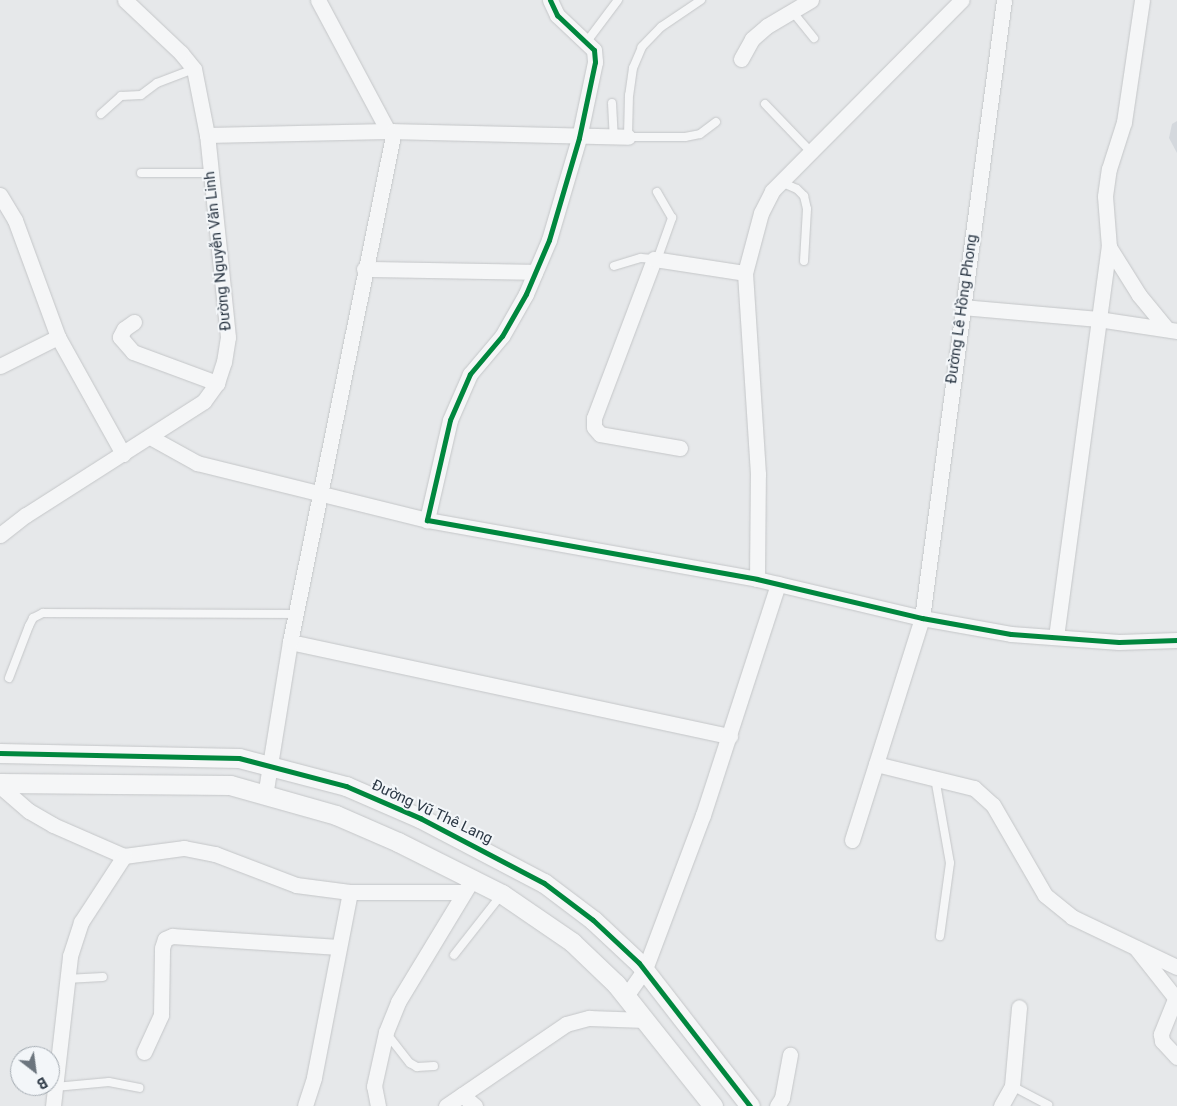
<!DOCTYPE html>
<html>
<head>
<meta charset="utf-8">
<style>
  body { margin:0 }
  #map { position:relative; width:1177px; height:1106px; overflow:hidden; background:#e6e8ea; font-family:Roboto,sans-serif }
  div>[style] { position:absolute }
  .built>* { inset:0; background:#d4d8dd }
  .roads { filter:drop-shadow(0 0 1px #c4c6c8) drop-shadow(0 0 1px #c4c6c8) }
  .service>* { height:8px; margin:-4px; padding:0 4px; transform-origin:4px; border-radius:4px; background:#f5f6f7 }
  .minor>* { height:15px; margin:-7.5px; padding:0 7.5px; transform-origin:7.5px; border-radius:7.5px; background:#f5f6f7 }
  .tertiary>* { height:19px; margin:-9.5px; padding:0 9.5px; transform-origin:9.5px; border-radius:9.5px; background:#f5f6f7 }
  .cycleway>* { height:5px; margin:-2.5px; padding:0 2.5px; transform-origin:2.5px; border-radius:2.5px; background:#00873e }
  span { translate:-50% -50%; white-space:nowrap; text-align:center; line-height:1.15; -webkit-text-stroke:4px #f3f6f9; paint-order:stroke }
  .street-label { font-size:15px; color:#2b3744 }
  .north { position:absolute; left:10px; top:1046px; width:50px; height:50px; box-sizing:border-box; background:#f3f6f9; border:1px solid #a3aab1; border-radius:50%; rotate:150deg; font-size:14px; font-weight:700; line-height:20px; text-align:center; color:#2b3744 }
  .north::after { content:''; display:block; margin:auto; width:18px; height:22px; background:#6c757e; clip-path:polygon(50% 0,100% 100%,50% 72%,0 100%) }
</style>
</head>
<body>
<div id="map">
  <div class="built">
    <i style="clip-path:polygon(1177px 121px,1177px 153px,1169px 138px,1172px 124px)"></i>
  </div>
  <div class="roads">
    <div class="service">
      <i style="left:701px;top:0;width:48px;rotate:146deg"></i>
      <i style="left:661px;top:27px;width:28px;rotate:134deg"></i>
      <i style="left:642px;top:47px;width:23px;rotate:113deg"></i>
      <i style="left:633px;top:68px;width:27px;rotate:98deg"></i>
      <i style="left:629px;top:95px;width:42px;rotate:91.4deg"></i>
      <i style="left:628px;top:137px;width:57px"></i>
      <i style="left:685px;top:137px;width:15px;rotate:-11deg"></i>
      <i style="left:700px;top:134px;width:20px;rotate:-37deg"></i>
      <i style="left:792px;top:11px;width:35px;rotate:51deg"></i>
      <i style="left:588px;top:40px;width:50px;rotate:-53.1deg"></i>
      <i style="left:612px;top:103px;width:35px;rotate:87deg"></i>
      <i style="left:765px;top:104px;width:66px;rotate:46.2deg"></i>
      <i style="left:101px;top:114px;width:27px;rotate:-42deg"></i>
      <i style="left:121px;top:96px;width:20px;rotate:-3deg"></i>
      <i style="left:141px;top:95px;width:20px;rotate:-37deg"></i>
      <i style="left:157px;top:83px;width:40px;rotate:-21deg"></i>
      <i style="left:141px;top:173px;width:68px"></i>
      <i style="left:781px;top:182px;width:17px;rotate:24deg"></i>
      <i style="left:797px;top:189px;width:10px;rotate:45deg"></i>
      <i style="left:804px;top:196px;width:13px;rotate:77deg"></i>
      <i style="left:807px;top:209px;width:52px;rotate:93.3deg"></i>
      <i style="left:657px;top:260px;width:45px;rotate:-70.3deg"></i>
      <i style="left:672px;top:218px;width:30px;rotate:-120deg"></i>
      <i style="left:614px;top:266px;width:28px;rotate:-17deg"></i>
      <i style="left:641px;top:258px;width:13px;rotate:4deg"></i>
      <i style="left:9px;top:678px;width:56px;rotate:-69deg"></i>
      <i style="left:29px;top:626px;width:9px;rotate:-63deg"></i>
      <i style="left:33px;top:618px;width:11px;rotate:-27deg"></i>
      <i style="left:43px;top:613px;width:253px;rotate:0.2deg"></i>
      <i style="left:935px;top:778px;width:86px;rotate:80deg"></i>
      <i style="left:950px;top:863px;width:74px;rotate:97.8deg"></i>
      <i style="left:454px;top:955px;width:78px;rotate:-51.8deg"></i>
      <i style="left:66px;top:979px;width:37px;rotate:-3deg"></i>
      <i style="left:387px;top:1034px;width:37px;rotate:52deg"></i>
      <i style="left:410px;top:1063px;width:8px;rotate:30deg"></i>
      <i style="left:417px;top:1067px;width:17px;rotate:-3deg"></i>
      <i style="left:1012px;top:1086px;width:41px;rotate:27.8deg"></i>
      <i style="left:55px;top:1087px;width:54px;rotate:-5.3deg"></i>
      <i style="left:109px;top:1082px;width:31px;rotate:11deg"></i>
    </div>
    <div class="minor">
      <i style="left:318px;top:0;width:149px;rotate:61.9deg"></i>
      <i style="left:550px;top:0;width:17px;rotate:65deg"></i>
      <i style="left:557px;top:15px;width:51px;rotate:43.4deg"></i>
      <i style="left:594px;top:50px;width:12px;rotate:85deg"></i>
      <i style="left:595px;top:62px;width:78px;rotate:101.9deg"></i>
      <i style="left:579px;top:138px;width:106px;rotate:106.4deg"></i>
      <i style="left:549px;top:240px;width:59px;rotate:113.1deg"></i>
      <i style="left:526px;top:294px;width:48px;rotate:119.7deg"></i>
      <i style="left:502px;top:336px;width:50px;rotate:130.1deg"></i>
      <i style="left:470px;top:374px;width:50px;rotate:113.5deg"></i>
      <i style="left:450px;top:420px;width:103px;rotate:103deg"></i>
      <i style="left:427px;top:520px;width:335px;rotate:10.1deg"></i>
      <i style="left:757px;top:579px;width:170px;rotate:13.3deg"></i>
      <i style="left:922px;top:618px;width:90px;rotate:10.2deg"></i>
      <i style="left:1011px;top:634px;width:108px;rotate:4.2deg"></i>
      <i style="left:1119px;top:642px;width:58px;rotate:-2deg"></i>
      <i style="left:741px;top:59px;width:23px;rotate:-61deg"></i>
      <i style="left:752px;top:39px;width:20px;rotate:-41deg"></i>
      <i style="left:767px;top:26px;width:51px;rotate:-30.6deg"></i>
      <i style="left:207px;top:135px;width:181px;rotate:-1.3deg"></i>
      <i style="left:388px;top:131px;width:240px;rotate:1.4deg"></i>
      <i style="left:0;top:195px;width:29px;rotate:59deg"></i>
      <i style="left:15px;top:220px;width:125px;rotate:69.8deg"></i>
      <i style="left:58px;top:337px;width:134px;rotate:60.9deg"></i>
      <i style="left:1109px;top:247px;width:57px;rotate:58deg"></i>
      <i style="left:1139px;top:295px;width:44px;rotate:50.5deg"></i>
      <i style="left:364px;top:269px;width:171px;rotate:1deg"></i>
      <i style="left:962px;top:307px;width:137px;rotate:5deg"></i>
      <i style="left:1098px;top:319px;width:80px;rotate:8.6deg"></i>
      <i style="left:134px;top:322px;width:12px;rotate:145deg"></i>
      <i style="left:124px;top:329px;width:9px;rotate:117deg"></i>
      <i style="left:120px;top:337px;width:20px;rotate:49deg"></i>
      <i style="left:133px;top:352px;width:90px;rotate:20.3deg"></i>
      <i style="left:0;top:366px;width:65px;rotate:-26.6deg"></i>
      <i style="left:150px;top:437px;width:54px;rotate:29deg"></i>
      <i style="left:197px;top:463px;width:237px;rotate:13.9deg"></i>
      <i style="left:680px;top:448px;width:81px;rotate:-170.1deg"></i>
      <i style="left:600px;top:434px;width:9px;rotate:-131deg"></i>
      <i style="left:594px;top:427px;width:9px;rotate:-90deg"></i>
      <i style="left:594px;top:418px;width:170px;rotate:-69.3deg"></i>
      <i style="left:654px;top:259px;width:92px;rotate:8.7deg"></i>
      <i style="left:0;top:535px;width:33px;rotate:-38deg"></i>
      <i style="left:26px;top:515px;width:211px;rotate:-32.6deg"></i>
      <i style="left:204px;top:401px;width:22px;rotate:-54deg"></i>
      <i style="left:217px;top:383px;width:22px;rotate:-72deg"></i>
      <i style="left:224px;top:362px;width:25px;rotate:-81deg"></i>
      <i style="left:228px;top:337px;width:203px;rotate:-95.9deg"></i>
      <i style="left:207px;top:135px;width:67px;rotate:-101.1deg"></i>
      <i style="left:194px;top:69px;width:21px;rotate:-129deg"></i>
      <i style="left:181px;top:53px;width:77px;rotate:-136.6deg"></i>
      <i style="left:757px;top:579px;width:105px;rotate:-89.5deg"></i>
      <i style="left:758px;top:474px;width:201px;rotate:-93.7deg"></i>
      <i style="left:745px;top:273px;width:62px;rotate:-75.1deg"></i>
      <i style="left:761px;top:213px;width:25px;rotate:-63deg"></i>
      <i style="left:772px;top:191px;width:269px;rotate:-45.2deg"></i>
      <i style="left:1056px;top:637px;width:394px;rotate:-82.3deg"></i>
      <i style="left:1109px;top:247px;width:51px;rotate:-94.5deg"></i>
      <i style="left:1105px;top:196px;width:27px;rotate:-82deg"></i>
      <i style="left:1109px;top:169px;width:49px;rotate:-72.3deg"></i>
      <i style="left:1124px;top:122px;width:123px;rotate:-81.6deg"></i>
      <i style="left:290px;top:642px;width:450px;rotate:12.1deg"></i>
      <i style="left:876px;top:764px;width:101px;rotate:13.8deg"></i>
      <i style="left:974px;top:788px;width:25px;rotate:42deg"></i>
      <i style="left:993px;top:805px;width:104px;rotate:60deg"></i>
      <i style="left:1045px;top:895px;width:35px;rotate:39deg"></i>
      <i style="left:1072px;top:917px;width:116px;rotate:25.5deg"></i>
      <i style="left:0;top:786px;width:38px;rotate:41deg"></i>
      <i style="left:29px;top:811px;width:28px;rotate:30deg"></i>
      <i style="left:53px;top:825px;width:77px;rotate:23.6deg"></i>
      <i style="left:124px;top:856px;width:61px;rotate:-7.6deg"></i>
      <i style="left:184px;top:848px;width:32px;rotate:11deg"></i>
      <i style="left:215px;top:854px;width:87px;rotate:20.9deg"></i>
      <i style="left:296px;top:885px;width:54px;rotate:7.4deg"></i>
      <i style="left:350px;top:892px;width:189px;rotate:101deg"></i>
      <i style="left:314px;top:1078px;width:29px;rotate:108deg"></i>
      <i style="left:265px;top:796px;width:156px;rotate:-80.8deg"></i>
      <i style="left:290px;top:642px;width:521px;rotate:-78.5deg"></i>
      <i style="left:852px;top:840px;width:233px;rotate:-72.5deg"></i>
      <i style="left:922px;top:618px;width:623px;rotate:-82.44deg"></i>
      <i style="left:350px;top:892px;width:114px"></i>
      <i style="left:1136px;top:948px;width:66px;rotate:51.7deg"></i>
      <i style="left:626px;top:996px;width:33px;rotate:-55deg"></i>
      <i style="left:645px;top:969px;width:165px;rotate:-69.4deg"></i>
      <i style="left:703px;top:815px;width:243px;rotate:-72deg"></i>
      <i style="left:1175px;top:999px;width:38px;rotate:112deg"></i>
      <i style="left:1161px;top:1034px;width:7px;rotate:82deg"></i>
      <i style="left:1162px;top:1041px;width:22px;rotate:47deg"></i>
      <i style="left:144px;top:1052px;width:41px;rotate:-65.3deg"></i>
      <i style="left:161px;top:1015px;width:67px;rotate:-89.1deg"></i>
      <i style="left:162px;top:948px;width:9px;rotate:-72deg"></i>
      <i style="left:165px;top:939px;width:8px;rotate:-23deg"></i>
      <i style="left:172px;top:936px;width:167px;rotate:3.8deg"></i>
      <i style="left:462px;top:1095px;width:17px;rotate:40deg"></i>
      <i style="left:53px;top:1106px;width:151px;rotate:-83.5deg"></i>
      <i style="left:70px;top:956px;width:36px;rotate:-72deg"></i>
      <i style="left:81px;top:922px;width:79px;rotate:-56.9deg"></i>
      <i style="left:378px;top:1106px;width:20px;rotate:-101deg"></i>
      <i style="left:374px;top:1086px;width:55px;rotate:-77.5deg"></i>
      <i style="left:386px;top:1032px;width:32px;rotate:-68deg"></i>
      <i style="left:398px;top:1002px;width:145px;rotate:-58.8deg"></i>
      <i style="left:446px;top:1106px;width:145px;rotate:-34.3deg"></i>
      <i style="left:566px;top:1024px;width:24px;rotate:-15deg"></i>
      <i style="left:589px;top:1018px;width:56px;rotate:2deg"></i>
      <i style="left:777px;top:1106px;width:9px;rotate:-58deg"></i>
      <i style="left:782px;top:1098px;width:44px;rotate:-79.5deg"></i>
      <i style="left:1001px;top:1106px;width:23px;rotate:-61deg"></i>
      <i style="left:1012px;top:1086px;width:79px;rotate:-84.9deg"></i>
    </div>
    <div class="tertiary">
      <i style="left:0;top:753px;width:239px;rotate:1.2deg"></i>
      <i style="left:239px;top:758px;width:111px;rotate:14.7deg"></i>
      <i style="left:346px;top:786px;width:81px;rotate:23.4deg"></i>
      <i style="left:420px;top:818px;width:140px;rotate:27.7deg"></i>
      <i style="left:544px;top:883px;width:61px;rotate:37.1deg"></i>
      <i style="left:593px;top:920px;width:63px;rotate:43.1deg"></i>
      <i style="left:639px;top:963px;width:181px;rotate:52.2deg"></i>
      <i style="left:0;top:783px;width:230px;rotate:0.5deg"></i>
      <i style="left:230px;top:785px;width:110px;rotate:15.8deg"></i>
      <i style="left:336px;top:815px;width:68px;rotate:23.5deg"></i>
      <i style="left:398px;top:842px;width:116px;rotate:26.6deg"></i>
      <i style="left:502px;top:894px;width:85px;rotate:34.4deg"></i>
      <i style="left:572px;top:942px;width:61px;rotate:43.7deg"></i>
      <i style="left:616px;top:984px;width:156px;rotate:51.5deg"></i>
    </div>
  </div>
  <div class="cycleway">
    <i style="left:550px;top:0;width:17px;rotate:65deg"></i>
    <i style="left:557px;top:15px;width:51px;rotate:43.4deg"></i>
    <i style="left:594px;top:50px;width:12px;rotate:85deg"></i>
    <i style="left:595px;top:62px;width:78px;rotate:101.9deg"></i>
    <i style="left:579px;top:138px;width:106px;rotate:106.4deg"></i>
    <i style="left:549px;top:240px;width:59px;rotate:113.1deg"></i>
    <i style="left:526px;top:294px;width:48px;rotate:119.7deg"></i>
    <i style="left:502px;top:336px;width:50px;rotate:130.1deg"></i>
    <i style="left:470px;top:374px;width:50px;rotate:113.5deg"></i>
    <i style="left:450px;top:420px;width:103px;rotate:103deg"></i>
    <i style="left:427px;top:520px;width:335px;rotate:10.1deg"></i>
    <i style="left:757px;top:579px;width:170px;rotate:13.3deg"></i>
    <i style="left:922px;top:618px;width:90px;rotate:10.2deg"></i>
    <i style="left:1011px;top:634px;width:108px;rotate:4.2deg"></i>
    <i style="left:1119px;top:642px;width:58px;rotate:-2deg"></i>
    <i style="left:0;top:753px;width:239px;rotate:1.2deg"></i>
    <i style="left:239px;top:758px;width:111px;rotate:14.7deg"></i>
    <i style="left:346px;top:786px;width:81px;rotate:23.4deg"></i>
    <i style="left:420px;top:818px;width:140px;rotate:27.7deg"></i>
    <i style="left:544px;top:883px;width:61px;rotate:37.1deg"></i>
    <i style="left:593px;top:920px;width:63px;rotate:43.1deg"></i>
    <i style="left:639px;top:963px;width:181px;rotate:52.2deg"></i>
  </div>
  <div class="street-label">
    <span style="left:218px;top:251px;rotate:-96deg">Đường Nguyễn Văn Linh</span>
    <span style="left:962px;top:309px;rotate:-82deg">Đường Lê Hồng Phong</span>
    <span style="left:432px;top:812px;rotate:25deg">Đường Vũ Thê Lang</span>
  </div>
  <div class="north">B</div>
</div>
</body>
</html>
